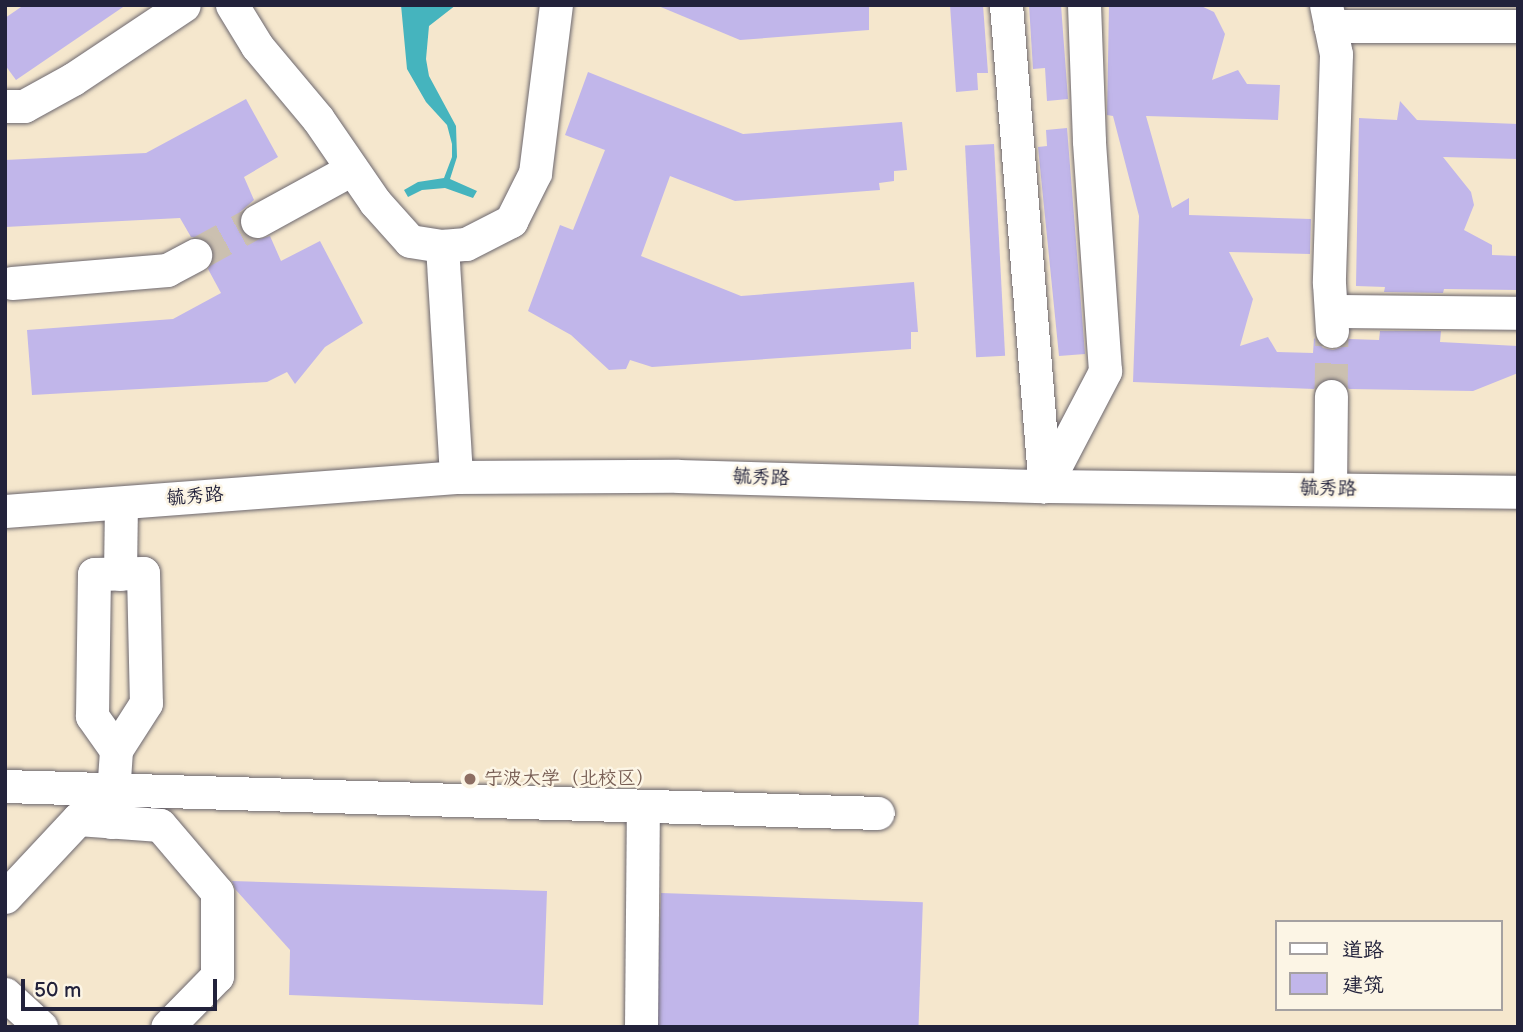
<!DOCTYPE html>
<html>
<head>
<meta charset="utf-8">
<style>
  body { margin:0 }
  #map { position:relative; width:1523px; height:1032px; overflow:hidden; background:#f5e7cd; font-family:"Balsamiq Sans","LXGW WenKai TC",sans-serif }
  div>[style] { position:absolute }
  .water>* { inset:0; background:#45b4be }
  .building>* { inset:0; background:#c1b6ea; transform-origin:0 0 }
  .minor-tunnel>* { height:33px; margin-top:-16.5px; transform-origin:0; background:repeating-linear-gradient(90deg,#cbc0b0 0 33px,transparent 0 50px) }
  .roads { filter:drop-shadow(0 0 2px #6c676e) drop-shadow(0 0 2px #6c676e) }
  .minor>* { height:33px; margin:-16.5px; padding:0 16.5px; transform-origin:16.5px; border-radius:16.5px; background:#fff }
  .dots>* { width:19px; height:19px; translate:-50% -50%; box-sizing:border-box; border:4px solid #fcf5e5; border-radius:50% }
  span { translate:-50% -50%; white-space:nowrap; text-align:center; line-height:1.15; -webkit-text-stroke:5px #fcf5e5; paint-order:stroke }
  .street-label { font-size:19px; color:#22223b }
  .education-label { font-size:19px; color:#785e54 }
  .left { translate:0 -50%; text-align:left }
  .frame { position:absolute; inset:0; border:7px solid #22223b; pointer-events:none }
  .legend { position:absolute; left:1275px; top:920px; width:228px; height:91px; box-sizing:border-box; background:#fcf5e5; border:2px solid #a5a1a1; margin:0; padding:9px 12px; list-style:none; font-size:21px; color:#22223b }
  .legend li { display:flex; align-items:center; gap:14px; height:35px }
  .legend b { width:35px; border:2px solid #a5a1a1 }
  .scale { position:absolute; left:21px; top:979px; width:196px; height:32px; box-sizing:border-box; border:4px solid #22223b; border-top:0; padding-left:9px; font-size:21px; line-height:24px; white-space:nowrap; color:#22223b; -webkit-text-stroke:5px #fcf5e5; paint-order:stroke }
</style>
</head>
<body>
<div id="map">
  <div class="water">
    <i style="clip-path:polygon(401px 5px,456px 5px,429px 26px,426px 59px,429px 76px,456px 126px,457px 157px,450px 179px,477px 191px,473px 198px,445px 188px,422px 190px,408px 197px,404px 190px,418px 182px,444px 178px,452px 157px,452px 144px,447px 125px,426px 102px,407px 69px)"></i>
  </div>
  <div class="building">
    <i style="clip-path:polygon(24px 5px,126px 5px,16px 80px,5px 65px,5px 18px)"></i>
    <i style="clip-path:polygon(656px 5px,869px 5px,869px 30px,740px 40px)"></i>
    <i style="clip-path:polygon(950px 5px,983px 5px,988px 73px,977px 73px,978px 90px,956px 92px)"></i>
    <i style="clip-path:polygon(1029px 5px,1061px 5px,1068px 99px,1047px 101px,1045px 68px,1033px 69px)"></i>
    <i style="clip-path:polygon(1109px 5px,1199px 5px,1214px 12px,1225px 34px,1212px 80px,1238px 70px,1247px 84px,1280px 85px,1278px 120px,1146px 116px,1172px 208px,1189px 198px,1189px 215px,1311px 219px,1310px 254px,1229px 252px,1253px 299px,1240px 346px,1268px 337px,1277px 352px,1313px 353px,1314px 338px,1323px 348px,1333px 350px,1342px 347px,1349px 339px,1379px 340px,1380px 331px,1441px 331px,1440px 342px,1518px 346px,1518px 373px,1473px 391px,1349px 389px,1341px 380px,1332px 377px,1321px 380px,1314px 389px,1133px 382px,1139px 216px,1113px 116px,1107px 115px)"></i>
    <i style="clip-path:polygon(588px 72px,743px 134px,902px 122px,907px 170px,894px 171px,894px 181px,879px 183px,880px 190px,735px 201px,670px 176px,641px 256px,741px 296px,914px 282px,918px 332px,911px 332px,911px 349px,652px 367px,630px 360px,626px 369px,609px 370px,571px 335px,528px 311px,560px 225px,573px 230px,605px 150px,565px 135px)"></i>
    <i style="clip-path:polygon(246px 99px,278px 157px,244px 177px,254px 200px,240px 212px,240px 230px,246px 237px,256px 240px,270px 236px,281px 261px,320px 241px,363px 323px,325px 347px,295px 384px,287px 372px,267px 382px,32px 395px,27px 330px,173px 319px,221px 293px,208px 269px,214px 256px,212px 245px,205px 238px,191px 237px,180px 218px,5px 227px,5px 160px,146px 153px)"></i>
    <i style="clip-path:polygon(1400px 101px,1417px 120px,1518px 124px,1518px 159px,1443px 157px,1471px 192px,1474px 205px,1464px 230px,1492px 245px,1492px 255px,1518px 256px,1518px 290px,1444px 289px,1443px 293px,1384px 292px,1385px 287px,1356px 286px,1359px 118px,1397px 120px)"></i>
    <i style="clip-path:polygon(1067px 128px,1085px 354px,1059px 356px,1038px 147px,1047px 146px,1046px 130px)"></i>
    <i style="left:994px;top:144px;width:212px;height:29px;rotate:87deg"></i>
    <i style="clip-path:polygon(232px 881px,547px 891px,543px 1005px,289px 995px,290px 950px,235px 889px)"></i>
    <i style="left:661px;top:893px;width:262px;height:134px;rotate:2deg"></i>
  </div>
  <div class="minor-tunnel">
    <i style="left:195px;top:255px;width:71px;rotate:-28.7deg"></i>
    <i style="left:1331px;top:396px;width:65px;rotate:-89.1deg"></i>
  </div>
  <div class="roads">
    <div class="minor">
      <i style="left:232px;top:5px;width:48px;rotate:58.6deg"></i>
      <i style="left:257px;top:46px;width:95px;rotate:50.1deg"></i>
      <i style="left:318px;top:119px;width:101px;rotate:55.5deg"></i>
      <i style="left:375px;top:202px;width:52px;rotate:48.1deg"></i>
      <i style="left:410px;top:241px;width:32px;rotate:9deg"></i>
      <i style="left:442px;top:246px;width:24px;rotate:-5deg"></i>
      <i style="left:466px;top:244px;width:51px;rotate:-27.1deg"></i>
      <i style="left:511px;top:221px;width:54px;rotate:-63.4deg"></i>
      <i style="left:535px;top:173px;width:169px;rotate:-82.9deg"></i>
      <i style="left:1006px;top:5px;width:483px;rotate:85.4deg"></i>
      <i style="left:1326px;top:5px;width:50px;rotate:78.5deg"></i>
      <i style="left:1336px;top:54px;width:229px;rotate:91.8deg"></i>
      <i style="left:1329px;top:283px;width:48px;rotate:86.4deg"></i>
      <i style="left:1330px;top:26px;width:188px"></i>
      <i style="left:5px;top:106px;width:19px"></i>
      <i style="left:24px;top:106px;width:56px;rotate:-28.9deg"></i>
      <i style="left:73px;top:79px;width:133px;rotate:-33.7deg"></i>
      <i style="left:257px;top:221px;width:108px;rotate:-28.7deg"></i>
      <i style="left:442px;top:246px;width:231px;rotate:86.5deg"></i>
      <i style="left:12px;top:283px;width:156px;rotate:-4.8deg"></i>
      <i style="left:167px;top:270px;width:32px;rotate:-28deg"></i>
      <i style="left:1332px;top:311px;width:186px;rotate:0.6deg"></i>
      <i style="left:1045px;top:486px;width:130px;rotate:-62.4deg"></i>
      <i style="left:1105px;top:371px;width:231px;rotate:-94deg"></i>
      <i style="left:1089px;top:141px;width:136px;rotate:-92.1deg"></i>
      <i style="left:1330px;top:489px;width:93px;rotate:-89.4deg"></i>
      <i style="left:5px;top:511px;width:452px;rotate:-4.3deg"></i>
      <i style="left:456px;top:477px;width:222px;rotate:-0.3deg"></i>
      <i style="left:678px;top:476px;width:367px;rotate:1.6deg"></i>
      <i style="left:1045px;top:486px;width:473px;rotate:0.7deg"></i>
      <i style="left:120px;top:574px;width:71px;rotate:-89.2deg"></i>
      <i style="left:5px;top:786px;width:873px;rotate:1.77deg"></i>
      <i style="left:111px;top:822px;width:72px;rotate:-86deg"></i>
      <i style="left:116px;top:750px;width:42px;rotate:-125.2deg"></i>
      <i style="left:92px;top:716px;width:142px;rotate:-89.2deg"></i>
      <i style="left:94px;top:574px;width:49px;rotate:-1.2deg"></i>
      <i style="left:143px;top:573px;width:130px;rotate:88.7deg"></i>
      <i style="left:146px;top:703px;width:56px;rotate:122.6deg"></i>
      <i style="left:5px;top:897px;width:107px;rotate:-46.9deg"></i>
      <i style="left:78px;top:819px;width:82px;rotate:4.2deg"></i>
      <i style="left:160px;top:825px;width:88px;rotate:49.6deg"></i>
      <i style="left:217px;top:892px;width:84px;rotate:90deg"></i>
      <i style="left:217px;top:976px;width:71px;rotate:134.4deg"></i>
      <i style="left:5px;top:994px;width:49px;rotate:42.5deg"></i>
      <i style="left:641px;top:1027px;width:221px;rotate:-89.5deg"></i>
    </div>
  </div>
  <div class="dots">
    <i style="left:470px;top:779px;background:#8d6e63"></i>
  </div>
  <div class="street-label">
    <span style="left:761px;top:478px;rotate:2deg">毓秀路</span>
    <span style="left:1328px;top:489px;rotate:1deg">毓秀路</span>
    <span style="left:195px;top:497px;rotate:-5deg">毓秀路</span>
  </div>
  <div class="education-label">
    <span class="left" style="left:484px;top:779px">宁波大学（北校区）</span>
  </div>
  <div class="frame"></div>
  <ul class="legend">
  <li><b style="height:9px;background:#fff"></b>道路</li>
  <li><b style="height:19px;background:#c1b6ea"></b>建筑</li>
  </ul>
  <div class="scale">50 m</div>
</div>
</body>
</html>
